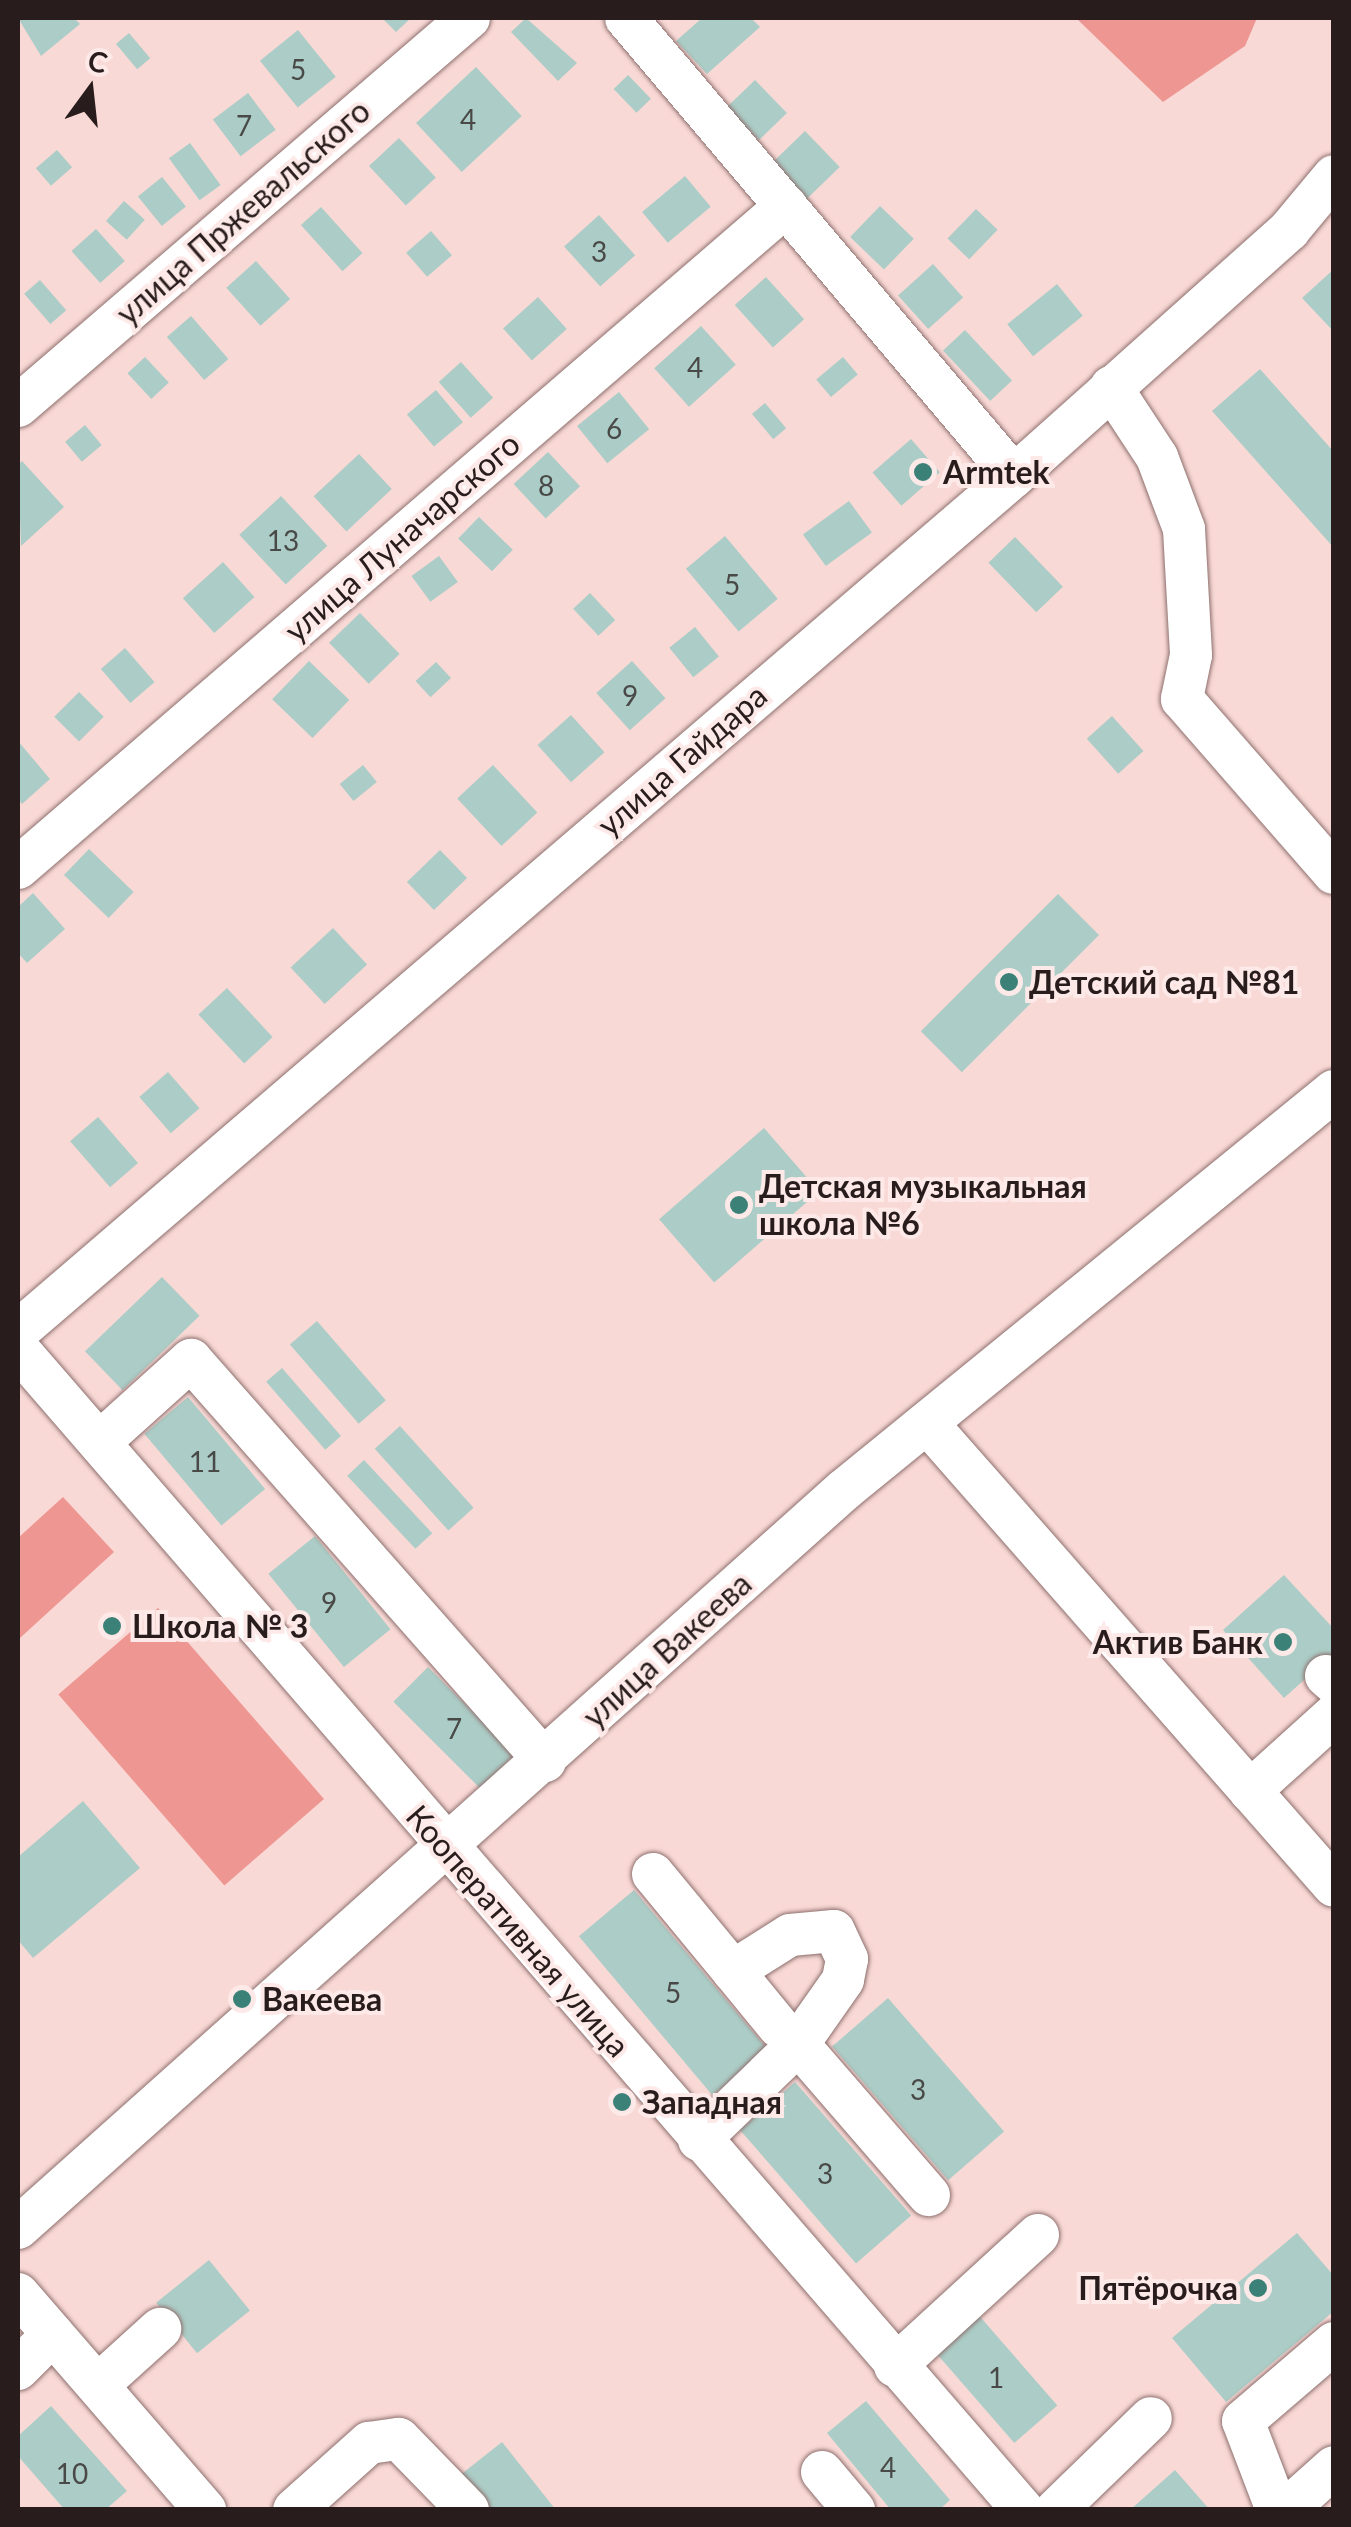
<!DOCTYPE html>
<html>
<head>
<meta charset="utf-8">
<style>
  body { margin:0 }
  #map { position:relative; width:1351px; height:2527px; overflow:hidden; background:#f9d9d6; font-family:Lato,sans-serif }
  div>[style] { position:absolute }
  .green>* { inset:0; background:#ee9691; transform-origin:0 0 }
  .building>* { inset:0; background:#accdc7; transform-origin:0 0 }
  .roads { filter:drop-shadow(0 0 2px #8d706e) drop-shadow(0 0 2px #8d706e) }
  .minor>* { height:42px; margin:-21px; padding:0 21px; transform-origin:21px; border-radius:21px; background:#fff }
  .dots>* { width:28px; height:28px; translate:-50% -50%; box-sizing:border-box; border:5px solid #fde9e8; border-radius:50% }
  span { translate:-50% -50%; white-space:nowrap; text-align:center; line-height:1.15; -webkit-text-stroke:8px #fde9e8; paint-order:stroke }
  .number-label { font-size:28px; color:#494947 }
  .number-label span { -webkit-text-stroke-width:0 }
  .street-label { font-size:32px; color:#281d1c }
  .poi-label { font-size:32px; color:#281d1c; font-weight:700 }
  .left { translate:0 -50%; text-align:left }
  .right { translate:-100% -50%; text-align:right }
  .frame { position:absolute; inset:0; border:20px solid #281d1c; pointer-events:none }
  .north { position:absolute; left:40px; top:40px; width:100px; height:100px; -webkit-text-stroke:8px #fde9e8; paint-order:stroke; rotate:15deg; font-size:28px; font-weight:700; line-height:40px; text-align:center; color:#281d1c }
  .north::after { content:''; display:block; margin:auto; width:35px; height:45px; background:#281d1c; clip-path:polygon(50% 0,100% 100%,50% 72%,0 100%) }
</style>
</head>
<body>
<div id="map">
  <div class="green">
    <i style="clip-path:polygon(1076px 18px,1257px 18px,1245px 46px,1163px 102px)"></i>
    <i style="clip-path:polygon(63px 1497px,114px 1552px,20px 1638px,18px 1538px)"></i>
    <i style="left:158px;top:1608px;width:253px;height:132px;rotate:49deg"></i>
  </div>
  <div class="building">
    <i style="clip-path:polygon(18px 18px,74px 18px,80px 24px,41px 56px)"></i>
    <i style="clip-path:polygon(382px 18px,411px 18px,396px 32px)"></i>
    <i style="clip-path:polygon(526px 18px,577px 63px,558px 81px,511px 32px)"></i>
    <i style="clip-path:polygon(702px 18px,751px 18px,760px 27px,707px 74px,676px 41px)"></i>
    <i style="left:298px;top:30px;width:60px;height:49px;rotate:51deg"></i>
    <i style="left:129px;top:33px;width:33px;height:17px;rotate:50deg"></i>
    <i style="left:476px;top:67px;width:67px;height:82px;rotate:47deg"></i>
    <i style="left:628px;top:75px;width:33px;height:20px;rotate:46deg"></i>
    <i style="left:755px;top:80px;width:46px;height:39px;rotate:46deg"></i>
    <i style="left:248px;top:93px;width:46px;height:44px;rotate:53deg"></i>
    <i style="left:805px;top:131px;width:50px;height:46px;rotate:46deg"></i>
    <i style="left:399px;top:138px;width:54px;height:41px;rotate:47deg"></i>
    <i style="left:190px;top:143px;width:52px;height:26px;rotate:54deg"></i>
    <i style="left:57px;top:150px;width:23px;height:28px;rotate:49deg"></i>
    <i style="left:685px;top:176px;width:40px;height:56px;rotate:50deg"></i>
    <i style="left:162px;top:177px;width:38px;height:31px;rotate:51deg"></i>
    <i style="left:124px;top:201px;width:28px;height:27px;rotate:42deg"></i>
    <i style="left:880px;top:206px;width:47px;height:43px;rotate:44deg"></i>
    <i style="left:321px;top:207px;width:62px;height:27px;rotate:48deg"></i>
    <i style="left:976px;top:209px;width:30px;height:41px;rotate:44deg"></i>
    <i style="left:599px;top:215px;width:54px;height:47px;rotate:48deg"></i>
    <i style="left:96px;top:229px;width:43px;height:33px;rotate:48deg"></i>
    <i style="left:431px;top:231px;width:32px;height:33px;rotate:49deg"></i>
    <i style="left:256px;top:261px;width:51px;height:40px;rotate:48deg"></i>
    <i style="left:933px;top:264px;width:45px;height:47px;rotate:48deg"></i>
    <i style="clip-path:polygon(1334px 269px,1334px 332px,1302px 298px)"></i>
    <i style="left:766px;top:277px;width:57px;height:42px;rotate:48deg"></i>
    <i style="left:40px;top:280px;width:40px;height:21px;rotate:49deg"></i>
    <i style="left:1057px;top:284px;width:41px;height:64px;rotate:51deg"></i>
    <i style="left:538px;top:297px;width:43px;height:47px;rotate:48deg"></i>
    <i style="left:191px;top:316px;width:57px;height:32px;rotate:49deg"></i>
    <i style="left:701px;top:326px;width:52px;height:63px;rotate:48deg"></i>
    <i style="left:965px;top:330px;width:69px;height:30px;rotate:47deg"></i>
    <i style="left:145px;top:357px;width:35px;height:24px;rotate:47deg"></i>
    <i style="left:843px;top:357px;width:23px;height:35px;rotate:50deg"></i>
    <i style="left:461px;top:362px;width:48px;height:30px;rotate:48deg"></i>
    <i style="clip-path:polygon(1260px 369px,1334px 452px,1334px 548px,1212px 411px)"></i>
    <i style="left:436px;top:390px;width:42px;height:38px;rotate:50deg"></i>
    <i style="left:619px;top:392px;width:48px;height:54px;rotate:51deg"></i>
    <i style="left:765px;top:403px;width:33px;height:17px;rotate:50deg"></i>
    <i style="left:85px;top:425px;width:26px;height:26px;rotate:50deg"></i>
    <i style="left:911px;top:439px;width:44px;height:51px;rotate:49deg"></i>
    <i style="left:548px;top:452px;width:47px;height:47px;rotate:47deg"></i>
    <i style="left:359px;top:454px;width:48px;height:62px;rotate:47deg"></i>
    <i style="clip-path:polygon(22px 461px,64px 507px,21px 546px,18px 465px)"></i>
    <i style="left:281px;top:496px;width:68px;height:57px;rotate:47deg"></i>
    <i style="left:849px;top:501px;width:39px;height:57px;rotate:54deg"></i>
    <i style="left:479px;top:517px;width:47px;height:30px;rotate:44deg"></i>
    <i style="left:725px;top:536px;width:82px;height:51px;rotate:50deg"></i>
    <i style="left:1015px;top:537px;width:69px;height:37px;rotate:46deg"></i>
    <i style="left:439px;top:556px;width:32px;height:34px;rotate:54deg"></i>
    <i style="left:223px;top:562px;width:47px;height:54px;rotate:48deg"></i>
    <i style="left:590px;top:593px;width:37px;height:23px;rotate:47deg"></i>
    <i style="left:360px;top:613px;width:57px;height:43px;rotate:46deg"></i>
    <i style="left:695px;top:627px;width:38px;height:33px;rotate:51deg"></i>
    <i style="left:125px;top:648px;width:45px;height:32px;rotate:49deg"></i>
    <i style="left:309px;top:661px;width:56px;height:53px;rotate:44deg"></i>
    <i style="left:632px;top:661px;width:50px;height:48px;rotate:48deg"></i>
    <i style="left:436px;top:662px;width:22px;height:28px;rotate:47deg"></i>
    <i style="left:79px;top:692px;width:35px;height:35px;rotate:45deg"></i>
    <i style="left:571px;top:715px;width:50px;height:45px;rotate:48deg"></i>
    <i style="left:1112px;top:716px;width:47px;height:34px;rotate:48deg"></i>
    <i style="clip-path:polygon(18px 741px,50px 779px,22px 804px,18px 799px)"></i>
    <i style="left:363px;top:765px;width:22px;height:30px;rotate:51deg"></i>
    <i style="left:493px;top:765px;width:65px;height:49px;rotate:47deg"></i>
    <i style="left:89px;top:849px;width:62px;height:36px;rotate:44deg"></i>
    <i style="left:440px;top:850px;width:39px;height:46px;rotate:46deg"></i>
    <i style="clip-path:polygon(33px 893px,65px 929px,27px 963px,18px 953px,18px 907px)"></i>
    <i style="left:1058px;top:894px;width:58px;height:194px;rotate:45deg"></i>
    <i style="left:333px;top:928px;width:50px;height:58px;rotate:47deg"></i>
    <i style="left:227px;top:988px;width:67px;height:39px;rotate:47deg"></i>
    <i style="left:168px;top:1072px;width:48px;height:38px;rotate:49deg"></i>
    <i style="left:98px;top:1117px;width:61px;height:37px;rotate:49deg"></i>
    <i style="left:764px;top:1128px;width:84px;height:139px;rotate:49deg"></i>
    <i style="left:162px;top:1277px;width:54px;height:107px;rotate:46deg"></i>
    <i style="left:317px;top:1321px;width:105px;height:36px;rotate:49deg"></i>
    <i style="left:282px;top:1368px;width:90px;height:21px;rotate:49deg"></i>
    <i style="left:188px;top:1397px;width:120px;height:57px;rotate:50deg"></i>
    <i style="left:400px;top:1426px;width:110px;height:34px;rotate:48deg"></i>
    <i style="left:364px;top:1460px;width:100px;height:23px;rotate:47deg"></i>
    <i style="left:315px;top:1536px;width:120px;height:60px;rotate:51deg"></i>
    <i style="clip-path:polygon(1284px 1575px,1334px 1629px,1334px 1653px,1284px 1698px,1223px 1630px)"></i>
    <i style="left:428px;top:1667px;width:123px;height:49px;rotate:45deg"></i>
    <i style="clip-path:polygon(83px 1801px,140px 1868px,33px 1958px,18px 1940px,18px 1857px)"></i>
    <i style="left:634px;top:1890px;width:208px;height:72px;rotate:50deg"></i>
    <i style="left:888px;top:1998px;width:177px;height:74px;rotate:49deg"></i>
    <i style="left:795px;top:2082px;width:177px;height:73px;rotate:49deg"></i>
    <i style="clip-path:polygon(1297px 2233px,1334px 2276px,1334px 2311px,1226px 2402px,1172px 2338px)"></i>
    <i style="left:209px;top:2260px;width:65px;height:68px;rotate:51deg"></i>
    <i style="left:976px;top:2312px;width:124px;height:57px;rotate:49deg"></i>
    <i style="clip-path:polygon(866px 2401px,950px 2500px,939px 2510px,891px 2510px,827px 2433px)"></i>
    <i style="clip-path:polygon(51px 2406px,127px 2491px,105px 2510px,65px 2510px,18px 2456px,18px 2436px)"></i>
    <i style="clip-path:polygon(502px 2442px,556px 2510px,486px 2510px,459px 2476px)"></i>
    <i style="clip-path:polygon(1175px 2470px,1210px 2510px,1130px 2510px)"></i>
  </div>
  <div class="roads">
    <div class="minor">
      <i style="left:626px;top:18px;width:600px;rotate:49.73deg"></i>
      <i style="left:1111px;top:387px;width:84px;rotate:56.7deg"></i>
      <i style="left:1157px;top:457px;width:77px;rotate:69.4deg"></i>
      <i style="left:1184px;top:529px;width:126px;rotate:86.8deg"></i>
      <i style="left:1191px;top:655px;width:45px;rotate:101.6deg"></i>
      <i style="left:1182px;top:699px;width:231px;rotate:48.9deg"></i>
      <i style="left:18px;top:406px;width:595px;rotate:-40.71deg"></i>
      <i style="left:18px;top:868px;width:1014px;rotate:-40.76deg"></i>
      <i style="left:18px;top:1331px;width:1313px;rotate:-40.64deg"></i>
      <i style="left:1014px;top:476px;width:369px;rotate:-41.8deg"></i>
      <i style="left:1289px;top:230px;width:70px;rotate:-50.2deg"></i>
      <i style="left:18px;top:1349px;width:1536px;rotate:49.12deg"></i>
      <i style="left:927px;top:1423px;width:616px;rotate:48.68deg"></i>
      <i style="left:102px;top:1440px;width:120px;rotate:-42deg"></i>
      <i style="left:191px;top:1360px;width:535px;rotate:48.56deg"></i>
      <i style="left:1326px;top:1676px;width:11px;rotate:41deg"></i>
      <i style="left:1250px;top:1791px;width:113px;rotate:-42.1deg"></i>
      <i style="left:653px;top:1874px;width:126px;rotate:50.5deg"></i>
      <i style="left:733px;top:1971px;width:67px;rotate:-32.3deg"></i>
      <i style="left:790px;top:1935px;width:44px;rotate:-5.2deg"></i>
      <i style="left:834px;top:1931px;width:31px;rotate:65deg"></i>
      <i style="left:847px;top:1959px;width:21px;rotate:101deg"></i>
      <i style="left:843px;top:1980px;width:78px;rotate:125.1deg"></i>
      <i style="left:733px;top:1971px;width:72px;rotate:50.6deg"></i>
      <i style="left:699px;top:2140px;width:138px;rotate:-44.1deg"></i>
      <i style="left:798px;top:2044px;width:200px;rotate:49.1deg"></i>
      <i style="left:18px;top:2228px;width:1108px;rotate:-41.78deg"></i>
      <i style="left:844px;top:1490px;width:632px;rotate:-39.16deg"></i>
      <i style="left:18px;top:2294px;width:286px;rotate:49.1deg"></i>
      <i style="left:895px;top:2366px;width:194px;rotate:-42.5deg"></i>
      <i style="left:18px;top:2369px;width:49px;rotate:-45deg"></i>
      <i style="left:98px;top:2385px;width:84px;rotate:-42.1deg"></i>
      <i style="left:822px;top:2472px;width:50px;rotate:49.9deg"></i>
      <i style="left:294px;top:2510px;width:101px;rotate:-41.8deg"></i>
      <i style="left:369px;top:2443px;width:30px;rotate:-8deg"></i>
      <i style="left:399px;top:2439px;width:99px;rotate:45.8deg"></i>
      <i style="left:1056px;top:2510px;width:132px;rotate:-44.1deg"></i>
      <i style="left:1277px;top:2510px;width:95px;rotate:-110.9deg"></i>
      <i style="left:1243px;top:2421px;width:120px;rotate:-40.6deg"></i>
      <i style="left:1286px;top:2510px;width:64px;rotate:-41.9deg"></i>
    </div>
  </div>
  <div class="dots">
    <i style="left:923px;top:472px;background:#3c8178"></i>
    <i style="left:1009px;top:982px;background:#3c8178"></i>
    <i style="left:739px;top:1205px;background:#3c8178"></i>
    <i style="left:112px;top:1626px;background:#3c8178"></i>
    <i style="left:1283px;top:1642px;background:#3c8178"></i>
    <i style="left:242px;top:1999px;background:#3c8178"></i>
    <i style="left:622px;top:2102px;background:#3c8178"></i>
    <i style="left:1258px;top:2288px;background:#3c8178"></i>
  </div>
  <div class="number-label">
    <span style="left:298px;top:69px">5</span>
    <span style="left:468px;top:119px">4</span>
    <span style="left:244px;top:125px">7</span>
    <span style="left:599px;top:251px">3</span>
    <span style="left:695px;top:367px">4</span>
    <span style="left:614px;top:428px">6</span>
    <span style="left:546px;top:485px">8</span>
    <span style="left:283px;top:540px">13</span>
    <span style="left:732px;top:584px">5</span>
    <span style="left:630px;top:695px">9</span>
    <span style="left:205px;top:1461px">11</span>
    <span style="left:329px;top:1602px">9</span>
    <span style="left:454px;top:1728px">7</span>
    <span style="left:673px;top:1992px">5</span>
    <span style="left:918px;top:2089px">3</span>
    <span style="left:825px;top:2173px">3</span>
    <span style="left:996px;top:2377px">1</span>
    <span style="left:888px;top:2467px">4</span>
    <span style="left:72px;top:2473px">10</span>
  </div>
  <div class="street-label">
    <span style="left:243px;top:212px;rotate:-41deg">улица Пржевальского</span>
    <span style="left:402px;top:537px;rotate:-41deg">улица Луначарского</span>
    <span style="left:682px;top:760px;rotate:-41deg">улица Гайдара</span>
    <span style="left:667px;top:1650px;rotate:-42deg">улица Вакеева</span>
    <span style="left:518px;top:1931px;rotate:49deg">Кооперативная улица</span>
  </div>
  <div class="poi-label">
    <span class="left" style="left:943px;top:472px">Armtek</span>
    <span class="left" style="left:1029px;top:982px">Детский сад №81</span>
    <span class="left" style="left:759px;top:1205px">Детская музыкальная<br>школа №6</span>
    <span class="left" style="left:132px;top:1626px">Школа № 3</span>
    <span class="right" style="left:1263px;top:1642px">Актив Банк</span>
    <span class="left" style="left:262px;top:1999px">Вакеева</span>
    <span class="left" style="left:642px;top:2102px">Западная</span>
    <span class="right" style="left:1238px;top:2288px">Пятёрочка</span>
  </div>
  <div class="frame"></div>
  <div class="north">С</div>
</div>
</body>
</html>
